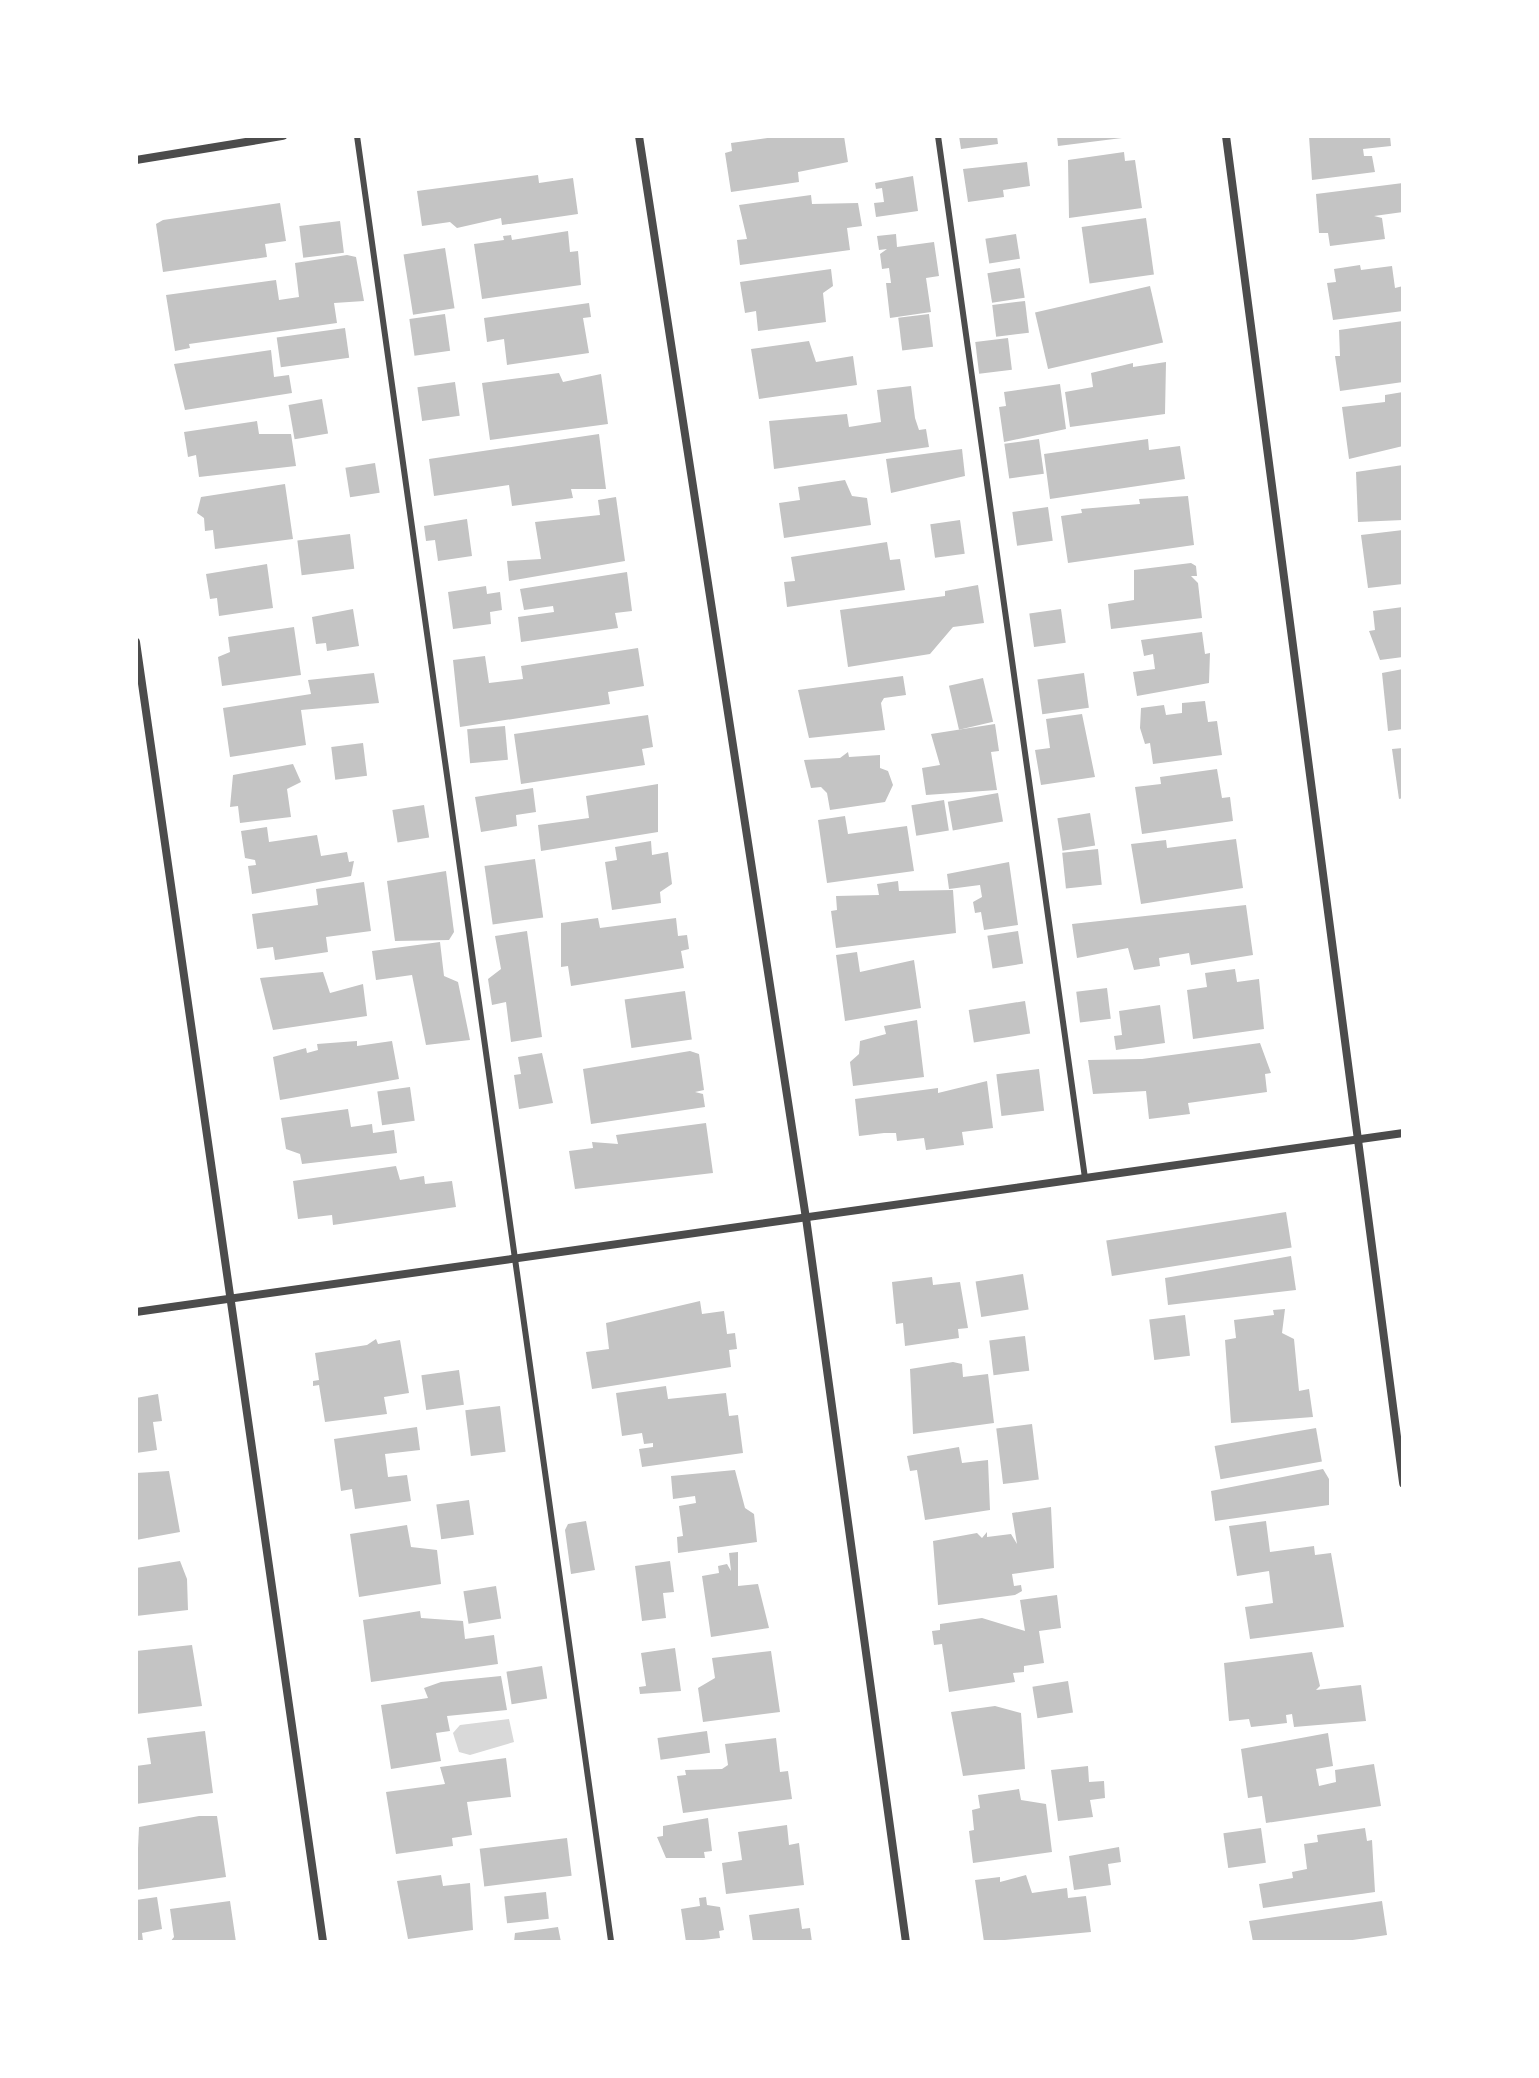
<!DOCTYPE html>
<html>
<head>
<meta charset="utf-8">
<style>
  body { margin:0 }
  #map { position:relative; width:1539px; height:2078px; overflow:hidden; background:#fff; font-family:"Sofia Sans Condensed",sans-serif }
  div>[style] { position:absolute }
  .water>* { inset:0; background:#d9d9d9 }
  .building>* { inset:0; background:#c4c4c4; transform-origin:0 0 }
  .service>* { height:6px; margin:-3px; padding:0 3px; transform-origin:3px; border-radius:3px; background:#4c4c4c }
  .minor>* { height:8px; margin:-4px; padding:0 4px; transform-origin:4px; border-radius:4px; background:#4c4c4c }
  span { translate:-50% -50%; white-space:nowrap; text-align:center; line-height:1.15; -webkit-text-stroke:7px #fff; paint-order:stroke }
  .frame { position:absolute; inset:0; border:138px solid #fff; pointer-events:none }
</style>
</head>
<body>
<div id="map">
  <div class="water">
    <i style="clip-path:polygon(509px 1719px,514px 1742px,470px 1755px,459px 1752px,453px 1733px,460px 1725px)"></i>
  </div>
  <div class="building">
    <i style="clip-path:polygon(782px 136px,844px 136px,848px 162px,798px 172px,799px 182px,731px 192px,725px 153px,732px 151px,731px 143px)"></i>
    <i style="clip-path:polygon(959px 136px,997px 136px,998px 144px,961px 149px)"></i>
    <i style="clip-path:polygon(1057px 136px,1122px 136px,1122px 138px,1058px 146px)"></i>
    <i style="clip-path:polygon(1309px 136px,1390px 136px,1391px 146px,1363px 149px,1364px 156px,1372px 156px,1375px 172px,1312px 180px)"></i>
    <i style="clip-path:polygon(1124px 152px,1125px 161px,1135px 160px,1142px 208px,1069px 218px,1068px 160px)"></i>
    <i style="clip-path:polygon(1027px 162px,1030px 186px,1003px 190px,1004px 197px,968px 202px,963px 169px)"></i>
    <i style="clip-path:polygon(538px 175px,539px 183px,573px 178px,578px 214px,502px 225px,501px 218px,457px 228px,450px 222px,422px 226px,417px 191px)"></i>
    <i style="clip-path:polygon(913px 176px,918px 211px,876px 217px,874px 203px,884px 202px,882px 188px,876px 189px,875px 183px)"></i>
    <i style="clip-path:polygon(1403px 183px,1403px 212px,1374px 216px,1382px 218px,1385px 239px,1330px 246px,1328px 233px,1319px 233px,1316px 194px)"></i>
    <i style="clip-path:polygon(811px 195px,812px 204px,858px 203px,862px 226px,847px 228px,850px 250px,740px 265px,737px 240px,747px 239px,739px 205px)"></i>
    <i style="clip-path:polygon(280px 203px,286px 241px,265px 244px,267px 257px,163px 272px,156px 224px,163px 220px)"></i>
    <i style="left:1146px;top:218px;width:57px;height:65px;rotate:82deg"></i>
    <i style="left:340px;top:221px;width:32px;height:41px;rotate:83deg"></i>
    <i style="clip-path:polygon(568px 231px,570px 252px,578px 251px,581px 285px,482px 299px,474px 244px,504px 240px,503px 236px,511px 235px,512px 240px)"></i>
    <i style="clip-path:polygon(896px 234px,897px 247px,934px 242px,939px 276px,926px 278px,931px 312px,890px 318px,886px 283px,891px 283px,889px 268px,882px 269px,880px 254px,887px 249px,879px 250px,877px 236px)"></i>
    <i style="left:1016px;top:234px;width:25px;height:31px;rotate:81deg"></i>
    <i style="left:445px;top:248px;width:61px;height:42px;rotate:81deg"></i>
    <i style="clip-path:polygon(347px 255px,356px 257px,364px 301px,334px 303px,337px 323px,189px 344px,190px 348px,175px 351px,166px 295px,276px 280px,279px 300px,299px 297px,295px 263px)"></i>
    <i style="clip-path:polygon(1360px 265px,1361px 270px,1392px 266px,1395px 288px,1403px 286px,1403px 311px,1333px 320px,1327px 283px,1336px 282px,1334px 269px)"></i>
    <i style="left:1020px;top:268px;width:30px;height:33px;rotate:81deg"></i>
    <i style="clip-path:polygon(831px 269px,833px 286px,823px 293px,826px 322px,758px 331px,756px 311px,745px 313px,740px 282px)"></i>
    <i style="left:1150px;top:286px;width:58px;height:118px;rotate:77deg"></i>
    <i style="left:1025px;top:301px;width:32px;height:33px;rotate:83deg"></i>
    <i style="clip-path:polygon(589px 303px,591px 317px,583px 318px,589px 353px,507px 365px,504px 339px,487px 342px,484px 318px)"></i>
    <i style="left:445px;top:314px;width:37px;height:36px;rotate:82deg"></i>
    <i style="left:929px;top:314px;width:33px;height:31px;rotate:83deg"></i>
    <i style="clip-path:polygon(1403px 321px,1403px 382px,1340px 391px,1335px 356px,1340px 356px,1339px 330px)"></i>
    <i style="left:345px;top:328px;width:30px;height:69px;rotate:82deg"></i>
    <i style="left:1008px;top:338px;width:32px;height:33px;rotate:83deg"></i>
    <i style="clip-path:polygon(809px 341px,816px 362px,853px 356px,857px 385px,759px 399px,751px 349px)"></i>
    <i style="clip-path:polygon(271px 350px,274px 377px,289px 375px,292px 393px,185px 410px,174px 364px)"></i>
    <i style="clip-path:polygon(1166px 362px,1165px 414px,1070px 427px,1065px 392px,1093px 387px,1091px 373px,1133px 363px,1133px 367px)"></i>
    <i style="clip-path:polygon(559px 373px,563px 382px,601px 374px,608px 424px,490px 440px,482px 383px)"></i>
    <i style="left:455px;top:382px;width:34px;height:38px;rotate:82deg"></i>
    <i style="clip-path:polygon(1060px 384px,1066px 429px,1004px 442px,999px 407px,1006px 406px,1004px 392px)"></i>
    <i style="clip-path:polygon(911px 386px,915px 418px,919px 430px,926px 429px,929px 447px,774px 469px,769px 421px,847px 414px,849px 427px,881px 422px,877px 390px)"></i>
    <i style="clip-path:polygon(1403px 392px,1403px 446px,1349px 459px,1342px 407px,1385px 402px,1385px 395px)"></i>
    <i style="left:322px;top:399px;width:35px;height:34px;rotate:80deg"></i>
    <i style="clip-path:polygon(257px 421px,259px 434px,291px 434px,296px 466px,199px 477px,196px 455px,188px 457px,184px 432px)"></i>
    <i style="clip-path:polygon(599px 434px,606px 489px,571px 489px,573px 498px,512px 506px,509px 485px,434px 496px,429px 459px)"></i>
    <i style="left:1039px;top:439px;width:35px;height:35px;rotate:82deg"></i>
    <i style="clip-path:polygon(1148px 439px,1149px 450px,1180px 446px,1185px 479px,1050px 499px,1044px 454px)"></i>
    <i style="clip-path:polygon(962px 449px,965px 476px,891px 493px,886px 459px)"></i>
    <i style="left:375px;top:463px;width:30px;height:30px;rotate:81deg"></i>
    <i style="clip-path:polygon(1403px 465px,1403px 520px,1358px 522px,1356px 472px)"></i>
    <i style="clip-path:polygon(845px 480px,852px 496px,867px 498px,871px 525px,784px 538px,779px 503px,800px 500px,798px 487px)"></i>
    <i style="clip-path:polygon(285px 484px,293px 539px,215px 549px,213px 530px,205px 531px,204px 518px,197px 513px,201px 497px)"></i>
    <i style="clip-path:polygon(1188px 496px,1194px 545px,1068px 563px,1061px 516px,1082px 513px,1081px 509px,1140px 504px,1139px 499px)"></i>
    <i style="clip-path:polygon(616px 497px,625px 561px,509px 581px,507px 561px,541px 559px,535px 522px,600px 515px,598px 500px)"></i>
    <i style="left:1048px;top:507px;width:34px;height:36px;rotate:82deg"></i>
    <i style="clip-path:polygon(467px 519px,472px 556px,438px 561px,435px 540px,426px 541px,424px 526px)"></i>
    <i style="left:960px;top:520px;width:34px;height:30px;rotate:82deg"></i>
    <i style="clip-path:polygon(1403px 530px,1403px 584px,1368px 588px,1361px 535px)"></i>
    <i style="left:350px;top:534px;width:35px;height:53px;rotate:83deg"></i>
    <i style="clip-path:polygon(887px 542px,890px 560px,900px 559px,905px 590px,787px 607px,784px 582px,795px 581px,791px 557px)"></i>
    <i style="clip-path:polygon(1191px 563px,1196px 566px,1197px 576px,1191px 576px,1198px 583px,1202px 618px,1111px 629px,1108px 604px,1134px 600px,1134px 570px)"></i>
    <i style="clip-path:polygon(267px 564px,273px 608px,219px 616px,217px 598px,210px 599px,206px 574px)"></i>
    <i style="clip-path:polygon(627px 572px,632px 611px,615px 613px,618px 628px,521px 642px,518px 617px,554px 612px,553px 606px,524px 610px,520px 589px)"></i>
    <i style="clip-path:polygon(978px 585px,984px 623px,953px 627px,930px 654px,848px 667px,840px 610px,945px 596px,945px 591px)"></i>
    <i style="clip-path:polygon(486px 586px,487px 594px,500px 592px,502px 610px,490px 612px,491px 624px,453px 629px,448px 592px)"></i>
    <i style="clip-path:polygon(1403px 607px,1403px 657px,1380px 660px,1369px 631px,1375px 630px,1373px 611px)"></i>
    <i style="clip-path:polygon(353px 609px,359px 646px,327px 651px,326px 643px,316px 644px,312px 617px)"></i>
    <i style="left:1061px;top:609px;width:34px;height:32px;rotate:82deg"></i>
    <i style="clip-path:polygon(294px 627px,301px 675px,222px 686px,218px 657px,230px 652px,228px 637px)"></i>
    <i style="clip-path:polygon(1202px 632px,1205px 654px,1210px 653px,1209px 683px,1137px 696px,1133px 672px,1155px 669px,1153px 654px,1144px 656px,1141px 640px)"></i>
    <i style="clip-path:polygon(638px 648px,644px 686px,608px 692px,610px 704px,460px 727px,453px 660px,485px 656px,489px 683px,523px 679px,521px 666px)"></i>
    <i style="clip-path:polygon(1403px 669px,1403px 729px,1388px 731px,1382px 673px)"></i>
    <i style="clip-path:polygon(374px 673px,379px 703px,301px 710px,306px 745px,230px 757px,223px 708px,311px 694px,308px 680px)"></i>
    <i style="left:1084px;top:673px;width:35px;height:47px;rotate:82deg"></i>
    <i style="clip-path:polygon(903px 676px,906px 695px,884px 698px,881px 703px,885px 730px,809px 738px,798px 690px)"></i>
    <i style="left:983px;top:678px;width:45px;height:35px;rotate:77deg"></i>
    <i style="clip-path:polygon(1205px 701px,1208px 722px,1217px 721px,1222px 755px,1153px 764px,1150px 743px,1145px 744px,1140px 728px,1141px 708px,1164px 705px,1166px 715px,1182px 713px,1182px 703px)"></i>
    <i style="clip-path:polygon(1082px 714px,1095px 777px,1041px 785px,1035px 750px,1050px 748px,1046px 719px)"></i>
    <i style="clip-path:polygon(648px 715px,653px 747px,642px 749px,645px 765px,521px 784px,514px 734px)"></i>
    <i style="clip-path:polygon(995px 724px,999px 751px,991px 752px,997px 790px,926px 795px,922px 768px,940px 765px,931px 734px)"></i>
    <i style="left:505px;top:726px;width:34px;height:38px;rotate:85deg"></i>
    <i style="left:363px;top:743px;width:33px;height:32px;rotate:83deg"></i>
    <i style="clip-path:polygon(1403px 748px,1403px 798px,1399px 799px,1392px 749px)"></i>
    <i style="clip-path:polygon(848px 752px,849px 757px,880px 755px,880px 768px,888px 771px,893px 785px,885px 802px,830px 810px,827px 793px,821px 787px,811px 788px,804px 760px,840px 758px)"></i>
    <i style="clip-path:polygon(293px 764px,301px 782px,287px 789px,291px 817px,240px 823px,238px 806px,230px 807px,233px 775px)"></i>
    <i style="clip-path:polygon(1217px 769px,1222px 798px,1230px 797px,1233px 821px,1142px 834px,1135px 787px,1161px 784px,1160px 777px)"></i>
    <i style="clip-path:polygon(658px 784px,658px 832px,541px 851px,538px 825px,589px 818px,586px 796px)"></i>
    <i style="clip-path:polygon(533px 788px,536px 812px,516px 815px,517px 826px,481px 832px,475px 797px)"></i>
    <i style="left:998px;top:793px;width:29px;height:51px;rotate:80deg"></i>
    <i style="left:944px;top:800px;width:31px;height:33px;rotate:81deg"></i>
    <i style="left:424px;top:805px;width:33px;height:32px;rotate:81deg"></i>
    <i style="left:1090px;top:813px;width:33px;height:33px;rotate:81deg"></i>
    <i style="clip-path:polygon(845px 816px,848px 834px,907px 826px,914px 871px,827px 883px,818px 820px)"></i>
    <i style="clip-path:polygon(267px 827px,269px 842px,317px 835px,321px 856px,347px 852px,349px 862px,354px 861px,351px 876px,252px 894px,248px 866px,256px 865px,255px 860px,245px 858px,241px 831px)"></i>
    <i style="clip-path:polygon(1236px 839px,1243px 888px,1141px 904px,1131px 844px,1166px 840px,1167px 848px)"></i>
    <i style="clip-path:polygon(651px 841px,652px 855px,668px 852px,672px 884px,660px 892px,661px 903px,612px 910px,605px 862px,617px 860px,615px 847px)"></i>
    <i style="left:1098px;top:849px;width:36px;height:36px;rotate:84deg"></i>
    <i style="left:535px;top:859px;width:59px;height:51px;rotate:82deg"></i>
    <i style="clip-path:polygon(1009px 862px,1018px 925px,984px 930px,981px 912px,975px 913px,973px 902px,982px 897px,980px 885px,949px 889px,947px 874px)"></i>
    <i style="clip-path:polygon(446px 871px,454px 932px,449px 940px,395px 941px,387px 881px)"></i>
    <i style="clip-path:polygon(898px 881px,899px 891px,953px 890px,956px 933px,836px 948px,831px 911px,837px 910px,836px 896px,879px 895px,877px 884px)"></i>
    <i style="clip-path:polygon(364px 882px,371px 931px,326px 937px,328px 952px,275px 960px,273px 947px,257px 949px,252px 914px,318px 905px,316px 889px)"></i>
    <i style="clip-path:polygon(1246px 905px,1253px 955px,1191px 965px,1189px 953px,1159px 958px,1160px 966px,1134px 970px,1128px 948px,1077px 958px,1072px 924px)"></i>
    <i style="clip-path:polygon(598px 918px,600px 928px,676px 918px,678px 936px,687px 935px,689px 949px,681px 951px,684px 968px,571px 986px,568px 966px,561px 967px,561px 923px)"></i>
    <i style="clip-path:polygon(527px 931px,542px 1037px,511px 1042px,506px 1002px,492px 1005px,488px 979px,501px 969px,495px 936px)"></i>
    <i style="left:1018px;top:931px;width:33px;height:31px;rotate:81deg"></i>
    <i style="clip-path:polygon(440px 942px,444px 976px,458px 982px,470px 1040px,426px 1045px,412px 975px,376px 980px,372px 951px)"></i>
    <i style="clip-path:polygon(857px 952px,860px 972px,914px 960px,921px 1008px,845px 1021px,836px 955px)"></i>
    <i style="clip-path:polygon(1235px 969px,1237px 982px,1259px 979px,1264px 1029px,1193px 1039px,1187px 990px,1207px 987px,1205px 973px)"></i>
    <i style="clip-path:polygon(323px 972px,330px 993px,363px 984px,367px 1016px,273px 1030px,260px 978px)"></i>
    <i style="left:1107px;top:988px;width:31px;height:31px;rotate:83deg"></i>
    <i style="left:685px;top:991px;width:49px;height:61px;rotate:82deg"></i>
    <i style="left:1025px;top:1001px;width:33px;height:57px;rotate:81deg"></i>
    <i style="clip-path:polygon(1160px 1005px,1165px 1043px,1116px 1050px,1114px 1036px,1122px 1035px,1119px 1011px)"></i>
    <i style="clip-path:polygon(917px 1020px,924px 1077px,853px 1086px,850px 1062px,859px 1054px,860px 1041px,886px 1034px,884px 1026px)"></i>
    <i style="clip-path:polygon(357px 1041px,357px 1046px,392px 1041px,399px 1079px,280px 1100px,273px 1057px,306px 1048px,307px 1053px,318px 1050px,317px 1044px)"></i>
    <i style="clip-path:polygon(1260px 1043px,1271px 1073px,1265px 1074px,1267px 1092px,1188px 1103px,1190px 1114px,1149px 1119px,1146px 1091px,1093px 1094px,1088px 1060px,1142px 1059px)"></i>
    <i style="clip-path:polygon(690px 1051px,699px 1054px,704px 1090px,695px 1092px,703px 1094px,705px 1107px,591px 1124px,583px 1069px)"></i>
    <i style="clip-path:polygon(542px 1053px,553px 1103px,519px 1109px,514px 1075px,521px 1074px,518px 1057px)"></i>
    <i style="left:1039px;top:1069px;width:42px;height:43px;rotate:83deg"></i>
    <i style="clip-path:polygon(987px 1081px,993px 1128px,962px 1132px,964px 1145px,926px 1150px,924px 1138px,897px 1141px,896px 1133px,884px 1133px,859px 1136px,855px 1099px,938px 1088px,938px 1093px)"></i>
    <i style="left:410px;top:1087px;width:34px;height:33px;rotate:82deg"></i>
    <i style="clip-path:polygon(348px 1109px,351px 1127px,372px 1124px,373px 1133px,394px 1130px,397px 1153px,302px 1164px,300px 1154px,286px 1149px,281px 1118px)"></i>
    <i style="clip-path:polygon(706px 1123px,713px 1173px,575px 1189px,569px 1151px,593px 1148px,592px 1142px,618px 1144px,616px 1135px)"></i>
    <i style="clip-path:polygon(396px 1166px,400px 1180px,424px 1176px,425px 1184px,452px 1181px,456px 1207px,333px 1225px,332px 1215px,298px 1219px,293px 1181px)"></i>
    <i style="left:1286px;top:1212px;width:36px;height:182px;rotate:81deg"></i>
    <i style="clip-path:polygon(1291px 1256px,1296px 1290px,1168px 1305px,1165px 1278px)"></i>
    <i style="left:1023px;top:1274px;width:36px;height:48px;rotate:81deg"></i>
    <i style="clip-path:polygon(932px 1277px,933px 1285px,960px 1282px,968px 1328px,958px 1329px,959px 1338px,905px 1346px,903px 1323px,896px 1324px,892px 1282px)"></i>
    <i style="clip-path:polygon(700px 1301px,702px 1314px,724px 1311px,727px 1334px,735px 1333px,737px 1349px,729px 1350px,731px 1367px,592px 1389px,586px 1352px,609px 1349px,606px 1323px)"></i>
    <i style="clip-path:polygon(1285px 1309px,1282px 1333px,1294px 1339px,1299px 1391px,1309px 1389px,1313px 1417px,1231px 1423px,1225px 1340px,1236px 1338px,1234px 1320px,1274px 1315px,1273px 1310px)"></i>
    <i style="left:1185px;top:1315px;width:41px;height:36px;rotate:83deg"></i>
    <i style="left:1025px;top:1336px;width:35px;height:36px;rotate:83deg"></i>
    <i style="clip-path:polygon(376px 1339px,378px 1344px,400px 1340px,409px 1393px,384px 1397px,387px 1414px,325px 1422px,319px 1385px,313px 1386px,313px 1381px,319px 1380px,315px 1353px,367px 1345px)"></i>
    <i style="clip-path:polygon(953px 1362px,962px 1364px,963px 1377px,988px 1374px,994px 1423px,913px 1434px,910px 1369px)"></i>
    <i style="left:459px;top:1370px;width:35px;height:38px;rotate:82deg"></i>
    <i style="clip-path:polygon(666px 1386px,668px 1399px,726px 1393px,729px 1416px,738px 1415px,743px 1453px,642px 1467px,639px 1449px,653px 1447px,653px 1443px,644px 1444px,642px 1433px,622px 1436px,616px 1393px)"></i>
    <i style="clip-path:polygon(158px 1394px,162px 1421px,153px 1422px,157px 1450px,136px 1453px,136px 1398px)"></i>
    <i style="left:500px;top:1406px;width:46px;height:35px;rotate:83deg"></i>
    <i style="left:1032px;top:1424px;width:56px;height:36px;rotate:83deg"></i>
    <i style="clip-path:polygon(417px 1427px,420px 1450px,385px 1454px,388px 1477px,407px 1475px,411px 1501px,355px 1509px,352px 1489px,341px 1491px,334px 1439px)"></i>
    <i style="left:1316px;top:1428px;width:34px;height:103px;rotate:80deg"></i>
    <i style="clip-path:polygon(959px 1447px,962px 1463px,988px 1460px,990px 1510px,925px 1520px,917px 1470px,910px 1471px,907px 1456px)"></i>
    <i style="clip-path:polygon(1323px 1469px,1329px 1479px,1329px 1505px,1215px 1521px,1211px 1491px)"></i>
    <i style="clip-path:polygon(735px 1470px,745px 1508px,754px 1514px,757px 1542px,678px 1553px,677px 1537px,683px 1536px,679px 1506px,696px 1503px,695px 1496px,673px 1499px,671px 1476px)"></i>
    <i style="clip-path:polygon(169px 1471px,180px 1532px,136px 1540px,136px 1473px)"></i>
    <i style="left:469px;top:1500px;width:35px;height:33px;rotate:82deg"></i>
    <i style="clip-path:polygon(1051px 1507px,1054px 1568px,1012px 1574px,1014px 1586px,1021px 1585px,1022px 1591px,1015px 1595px,938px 1605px,933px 1541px,977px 1533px,982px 1538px,987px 1532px,987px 1537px,1011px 1534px,1017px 1544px,1012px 1513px)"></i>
    <i style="clip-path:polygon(586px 1521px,595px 1570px,571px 1574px,565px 1530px,568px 1524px)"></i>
    <i style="clip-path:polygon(1266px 1521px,1270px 1552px,1314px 1546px,1315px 1555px,1331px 1553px,1344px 1627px,1250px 1639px,1245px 1607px,1273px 1603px,1269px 1571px,1237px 1576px,1229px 1526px)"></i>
    <i style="clip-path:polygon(407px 1525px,411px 1547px,437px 1550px,441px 1584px,359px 1597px,350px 1534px)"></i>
    <i style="clip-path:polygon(738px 1552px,738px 1586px,758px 1584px,769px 1628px,711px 1637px,702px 1576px,719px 1573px,718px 1566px,727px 1564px,731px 1571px,729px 1553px)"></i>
    <i style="clip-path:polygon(180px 1561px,187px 1579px,188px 1610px,136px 1616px,136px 1568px)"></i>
    <i style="clip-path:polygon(670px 1561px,674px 1592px,663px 1593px,666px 1618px,642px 1621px,635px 1566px)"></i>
    <i style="left:496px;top:1586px;width:33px;height:33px;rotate:81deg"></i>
    <i style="clip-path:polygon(1057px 1595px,1061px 1628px,1039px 1631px,1044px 1663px,1024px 1666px,1024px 1672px,1013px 1673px,1015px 1682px,949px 1692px,942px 1644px,934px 1645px,932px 1631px,940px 1630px,940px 1624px,982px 1618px,1025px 1631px,1020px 1600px)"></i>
    <i style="clip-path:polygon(420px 1611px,421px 1618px,463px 1621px,465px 1639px,494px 1635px,498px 1664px,371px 1682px,363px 1620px)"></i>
    <i style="clip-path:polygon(192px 1645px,202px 1706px,136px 1714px,136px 1651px)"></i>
    <i style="clip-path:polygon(675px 1648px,681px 1691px,640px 1694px,639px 1687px,646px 1686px,641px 1653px)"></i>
    <i style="clip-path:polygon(771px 1651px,780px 1712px,703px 1722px,698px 1688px,715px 1678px,712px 1658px)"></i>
    <i style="clip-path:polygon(1312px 1652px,1320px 1686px,1316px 1690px,1361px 1685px,1366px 1721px,1294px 1727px,1292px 1714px,1286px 1715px,1287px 1723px,1251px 1727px,1249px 1719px,1229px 1721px,1224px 1663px)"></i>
    <i style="left:542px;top:1666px;width:33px;height:36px;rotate:81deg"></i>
    <i style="clip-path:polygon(501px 1676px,507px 1710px,447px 1716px,450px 1731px,436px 1733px,441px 1761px,391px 1769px,381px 1705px,428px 1698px,424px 1688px,441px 1682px)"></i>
    <i style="left:1068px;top:1681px;width:32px;height:36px;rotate:81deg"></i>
    <i style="clip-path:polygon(995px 1706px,1021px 1713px,1025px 1769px,963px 1776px,951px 1712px)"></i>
    <i style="clip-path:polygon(205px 1731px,213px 1793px,136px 1804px,136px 1766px,151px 1764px,147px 1738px)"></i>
    <i style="left:707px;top:1731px;width:22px;height:50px;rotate:82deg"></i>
    <i style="clip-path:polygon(1328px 1733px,1333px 1766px,1316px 1769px,1319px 1786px,1336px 1782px,1335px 1770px,1374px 1764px,1381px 1806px,1266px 1823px,1262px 1796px,1248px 1798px,1241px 1749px)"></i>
    <i style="clip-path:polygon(776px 1738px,780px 1772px,788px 1771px,792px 1799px,683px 1813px,677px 1776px,686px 1775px,685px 1770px,722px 1769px,728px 1765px,725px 1744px)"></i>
    <i style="clip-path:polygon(506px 1758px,511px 1797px,467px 1802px,472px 1835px,452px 1838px,453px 1846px,396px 1854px,386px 1792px,445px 1784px,440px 1767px)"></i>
    <i style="clip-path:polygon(1088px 1766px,1089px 1782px,1104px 1781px,1105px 1798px,1090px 1800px,1093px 1817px,1058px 1821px,1051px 1770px)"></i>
    <i style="clip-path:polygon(1019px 1789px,1021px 1800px,1046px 1804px,1052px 1852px,973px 1863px,969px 1831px,974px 1830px,972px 1810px,980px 1808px,978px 1795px)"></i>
    <i style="clip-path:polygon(199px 1816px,217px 1816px,226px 1877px,136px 1890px,139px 1827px)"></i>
    <i style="clip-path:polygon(708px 1818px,712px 1851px,704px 1852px,705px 1858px,666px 1858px,657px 1837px,663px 1836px,663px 1826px)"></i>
    <i style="clip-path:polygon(787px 1825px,789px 1845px,799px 1843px,804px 1885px,726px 1894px,722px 1863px,742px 1860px,738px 1832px)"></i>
    <i style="left:1261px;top:1828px;width:35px;height:38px;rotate:82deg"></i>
    <i style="clip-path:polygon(1365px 1828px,1367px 1841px,1372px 1840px,1375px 1892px,1263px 1908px,1259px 1884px,1293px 1878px,1292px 1872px,1307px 1869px,1304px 1844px,1318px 1842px,1317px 1835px)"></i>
    <i style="left:567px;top:1838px;width:38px;height:88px;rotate:83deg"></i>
    <i style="clip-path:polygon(1119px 1847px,1121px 1862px,1108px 1864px,1111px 1885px,1074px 1890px,1069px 1856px)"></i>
    <i style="clip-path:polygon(441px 1875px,443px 1886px,470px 1883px,473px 1930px,408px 1939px,397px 1881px)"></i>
    <i style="clip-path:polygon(1026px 1875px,1032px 1893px,1067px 1888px,1068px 1898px,1086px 1896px,1091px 1932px,984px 1942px,975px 1880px,1000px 1877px,1000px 1882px)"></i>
    <i style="left:546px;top:1892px;width:27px;height:42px;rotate:84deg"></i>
    <i style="clip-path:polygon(157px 1897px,162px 1929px,142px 1933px,143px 1941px,136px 1942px,136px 1900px)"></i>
    <i style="clip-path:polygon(706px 1897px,707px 1905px,720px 1907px,724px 1930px,719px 1931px,720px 1938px,686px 1942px,681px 1909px,700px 1906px,699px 1898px)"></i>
    <i style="clip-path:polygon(230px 1901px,236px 1942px,170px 1942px,174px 1937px,170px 1909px)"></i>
    <i style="clip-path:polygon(1382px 1901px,1387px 1935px,1339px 1942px,1253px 1942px,1249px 1921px)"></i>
    <i style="clip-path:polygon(799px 1908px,802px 1929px,810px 1928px,812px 1942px,753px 1942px,749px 1915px)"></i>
    <i style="clip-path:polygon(558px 1927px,561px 1942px,514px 1942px,515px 1933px)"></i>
  </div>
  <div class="service">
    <i style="left:357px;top:136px;width:1824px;rotate:81.99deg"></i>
    <i style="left:938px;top:136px;width:1052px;rotate:81.97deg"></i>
  </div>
  <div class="minor">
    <i style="left:639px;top:136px;width:1095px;rotate:81.23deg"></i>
    <i style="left:806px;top:1218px;width:731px;rotate:82.14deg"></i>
    <i style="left:1226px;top:136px;width:1359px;rotate:82.51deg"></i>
    <i style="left:136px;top:160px;width:149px;rotate:-9.3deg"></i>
    <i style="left:136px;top:642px;width:1313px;rotate:81.81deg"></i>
    <i style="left:136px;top:1312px;width:1280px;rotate:-8.04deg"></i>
  </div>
  <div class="frame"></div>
</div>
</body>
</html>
